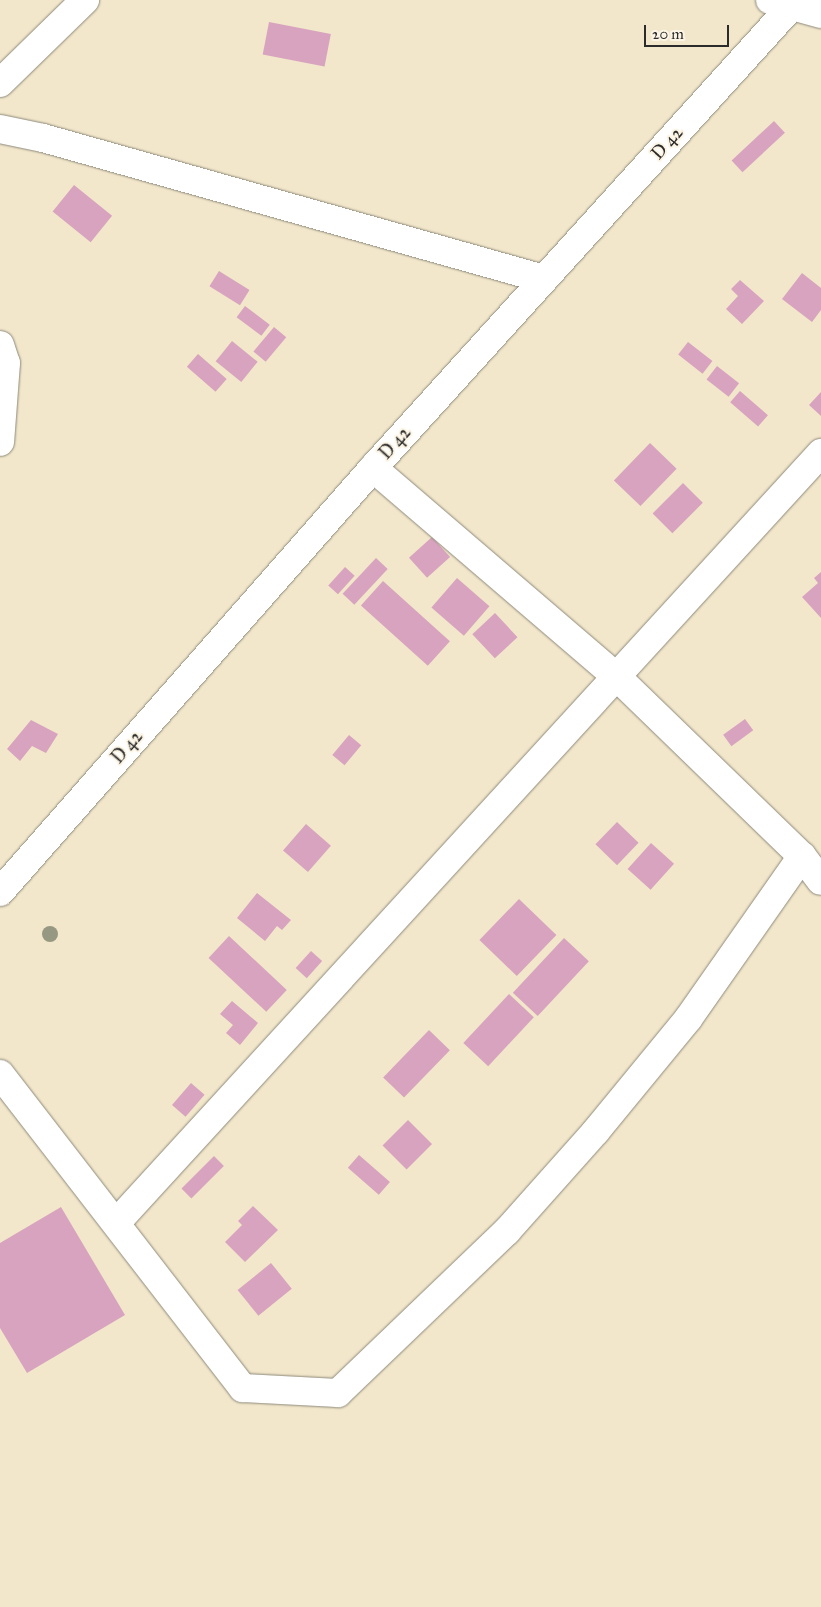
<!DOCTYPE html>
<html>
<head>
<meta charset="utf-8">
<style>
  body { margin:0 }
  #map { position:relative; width:821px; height:1607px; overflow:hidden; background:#f2e7cb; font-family:"IM FELL Great Primer",serif }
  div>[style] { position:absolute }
  .building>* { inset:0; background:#d8a3bf; transform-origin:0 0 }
  .roads { filter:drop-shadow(0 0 1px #8e897b) drop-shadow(0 0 1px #8e897b) }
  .minor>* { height:28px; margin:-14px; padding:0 14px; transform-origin:14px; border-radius:14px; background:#fff }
  .trees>* { width:16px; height:16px; margin:-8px; border-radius:50%; background:#969881 }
  span { translate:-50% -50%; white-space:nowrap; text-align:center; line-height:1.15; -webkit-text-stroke:4px #fcf5e5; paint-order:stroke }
  .street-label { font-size:18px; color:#2b2b2b }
  .scale { position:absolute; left:644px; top:25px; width:85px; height:22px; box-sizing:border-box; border:2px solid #2b2b2b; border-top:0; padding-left:6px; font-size:15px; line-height:18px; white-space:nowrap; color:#2b2b2b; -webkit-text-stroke:4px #fcf5e5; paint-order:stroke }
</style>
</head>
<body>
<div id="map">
  <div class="building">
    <i style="left:269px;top:22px;width:63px;height:33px;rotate:11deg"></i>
    <i style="left:774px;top:121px;width:16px;height:58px;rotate:47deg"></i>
    <i style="left:74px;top:185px;width:49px;height:34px;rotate:39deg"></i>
    <i style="left:219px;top:271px;width:36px;height:18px;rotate:32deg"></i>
    <i style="clip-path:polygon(802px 273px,821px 288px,821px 310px,812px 322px,782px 299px)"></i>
    <i style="clip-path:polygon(740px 280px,764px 301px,742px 324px,726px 309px,738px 296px,731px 289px)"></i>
    <i style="left:245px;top:306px;width:31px;height:14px;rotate:37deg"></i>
    <i style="left:274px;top:327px;width:16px;height:32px;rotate:40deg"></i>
    <i style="left:232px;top:341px;width:33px;height:26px;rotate:39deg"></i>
    <i style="left:688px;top:342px;width:31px;height:16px;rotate:38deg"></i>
    <i style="left:198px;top:354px;width:38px;height:17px;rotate:41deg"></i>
    <i style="left:717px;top:366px;width:28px;height:17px;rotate:38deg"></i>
    <i style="left:740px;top:391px;width:37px;height:15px;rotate:41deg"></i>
    <i style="clip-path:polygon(821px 392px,821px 416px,809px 405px)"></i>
    <i style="left:650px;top:443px;width:37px;height:52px;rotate:44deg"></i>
    <i style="left:683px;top:483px;width:28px;height:43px;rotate:45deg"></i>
    <i style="left:432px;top:537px;width:27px;height:31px;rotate:48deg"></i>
    <i style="left:376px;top:558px;width:16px;height:49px;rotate:43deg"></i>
    <i style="left:345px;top:567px;width:13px;height:25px;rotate:42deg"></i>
    <i style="clip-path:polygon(821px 572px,821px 618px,802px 597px,818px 583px,814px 578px)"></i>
    <i style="left:457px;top:578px;width:43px;height:39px;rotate:41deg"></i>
    <i style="left:383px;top:581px;width:90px;height:33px;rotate:42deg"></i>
    <i style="left:495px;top:613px;width:33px;height:31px;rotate:47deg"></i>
    <i style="left:745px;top:719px;width:14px;height:27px;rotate:54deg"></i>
    <i style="clip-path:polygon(31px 720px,58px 734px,46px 753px,32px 746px,20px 761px,7px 749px)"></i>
    <i style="left:349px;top:735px;width:16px;height:26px;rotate:40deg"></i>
    <i style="left:617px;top:822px;width:30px;height:31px;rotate:44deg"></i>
    <i style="left:306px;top:824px;width:33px;height:35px;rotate:41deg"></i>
    <i style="left:651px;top:843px;width:31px;height:35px;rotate:42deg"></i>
    <i style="clip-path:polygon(257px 893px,291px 920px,282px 930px,277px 926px,265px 941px,237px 918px)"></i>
    <i style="left:519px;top:899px;width:52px;height:57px;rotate:44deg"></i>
    <i style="left:229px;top:936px;width:79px;height:30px;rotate:43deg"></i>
    <i style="left:564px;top:938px;width:34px;height:75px;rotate:43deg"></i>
    <i style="left:311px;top:951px;width:15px;height:23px;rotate:42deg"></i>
    <i style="left:509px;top:994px;width:34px;height:67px;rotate:43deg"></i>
    <i style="clip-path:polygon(232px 1001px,258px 1023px,240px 1045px,226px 1033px,233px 1025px,220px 1014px)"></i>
    <i style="left:429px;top:1030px;width:29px;height:66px;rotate:44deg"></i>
    <i style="left:191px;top:1083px;width:18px;height:29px;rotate:41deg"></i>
    <i style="left:408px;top:1120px;width:34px;height:36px;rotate:45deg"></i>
    <i style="left:359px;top:1155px;width:41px;height:17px;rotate:41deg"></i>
    <i style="left:214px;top:1156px;width:14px;height:46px;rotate:45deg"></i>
    <i style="clip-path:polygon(253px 1206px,278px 1230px,245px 1262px,225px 1242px,242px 1225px,238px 1221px)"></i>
    <i style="clip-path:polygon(61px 1207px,125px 1315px,27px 1373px,0 1328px,0 1243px)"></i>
    <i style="left:271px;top:1263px;width:33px;height:43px;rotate:51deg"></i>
  </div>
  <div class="roads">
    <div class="minor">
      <i style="left:770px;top:0;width:53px;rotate:15.4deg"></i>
      <i style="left:0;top:83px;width:119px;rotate:-44.3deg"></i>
      <i style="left:0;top:129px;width:44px;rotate:11.8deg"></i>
      <i style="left:43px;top:138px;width:520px;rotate:15.72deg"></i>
      <i style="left:0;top:345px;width:19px;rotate:72deg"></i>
      <i style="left:6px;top:363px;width:79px;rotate:94.3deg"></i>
      <i style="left:373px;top:468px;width:321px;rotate:40.6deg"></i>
      <i style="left:617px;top:677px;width:257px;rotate:44.1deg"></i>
      <i style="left:802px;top:856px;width:31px;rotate:53deg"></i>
      <i style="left:0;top:892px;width:565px;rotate:-48.66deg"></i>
      <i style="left:373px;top:468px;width:632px;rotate:-47.82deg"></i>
      <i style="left:0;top:1074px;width:397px;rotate:52.3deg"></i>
      <i style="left:243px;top:1388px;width:95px;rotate:3deg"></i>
      <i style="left:338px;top:1393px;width:234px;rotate:-43.8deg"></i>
      <i style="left:507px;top:1231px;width:134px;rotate:-48.3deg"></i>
      <i style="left:596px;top:1131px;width:145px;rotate:-50.6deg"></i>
      <i style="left:688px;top:1019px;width:199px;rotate:-55deg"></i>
      <i style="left:117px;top:1222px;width:1043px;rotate:-47.53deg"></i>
    </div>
  </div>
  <div class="trees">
    <i style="left:50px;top:934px"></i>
  </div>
  <div class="street-label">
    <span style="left:667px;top:143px;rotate:-48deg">D 42</span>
    <span style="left:395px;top:443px;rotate:-48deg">D 42</span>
    <span style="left:127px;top:747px;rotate:-49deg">D 42</span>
  </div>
  <div class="scale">20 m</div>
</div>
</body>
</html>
